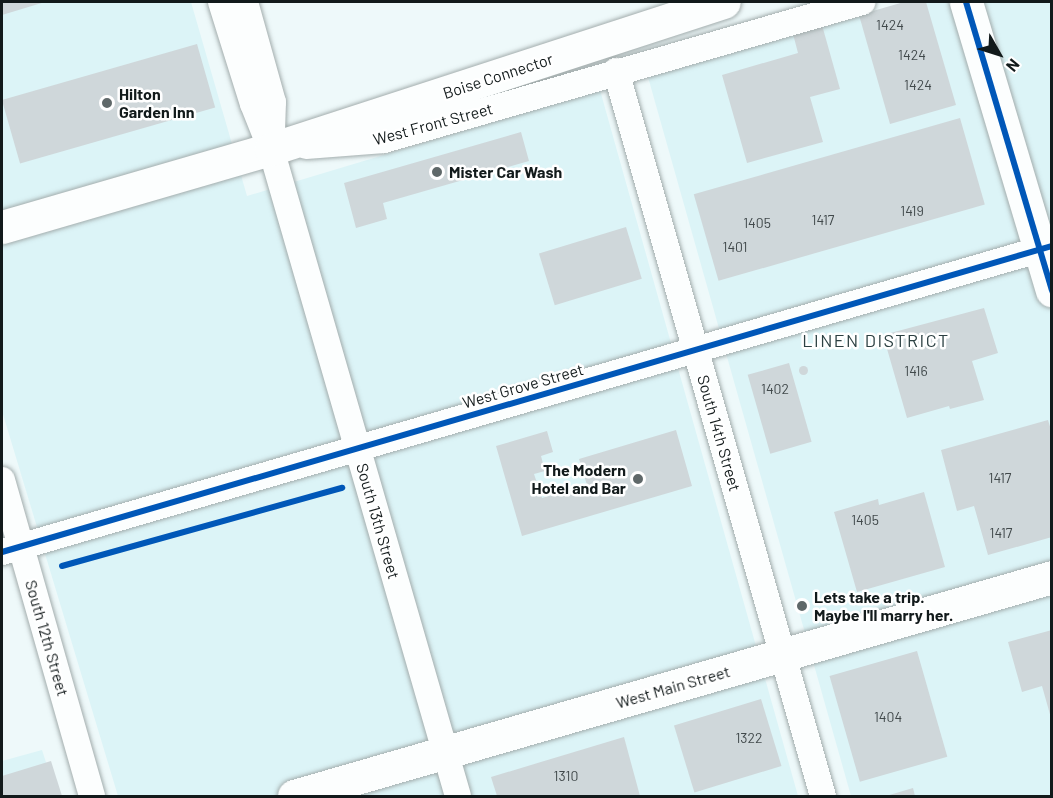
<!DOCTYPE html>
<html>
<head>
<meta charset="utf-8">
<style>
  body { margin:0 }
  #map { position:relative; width:1053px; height:798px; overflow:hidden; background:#eef9fa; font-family:Barlow,sans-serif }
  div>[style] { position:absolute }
  .built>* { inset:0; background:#dcf4f7 }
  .building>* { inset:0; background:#cfd7da; transform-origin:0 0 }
  .round { border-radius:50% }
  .roads { filter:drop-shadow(0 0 2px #a3adad) drop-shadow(0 0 2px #a3adad) }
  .minor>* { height:26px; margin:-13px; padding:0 13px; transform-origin:13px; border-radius:13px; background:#fcfefe }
  .major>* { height:33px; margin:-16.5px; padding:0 16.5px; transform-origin:16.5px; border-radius:16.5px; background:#fcfefe }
  .highway>* { height:33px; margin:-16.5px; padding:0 16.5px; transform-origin:16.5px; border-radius:16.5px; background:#fcfefe }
  .cycleway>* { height:6px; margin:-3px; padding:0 3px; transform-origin:3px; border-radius:3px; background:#0057b8 }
  .dots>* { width:16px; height:16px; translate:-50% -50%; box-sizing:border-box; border:3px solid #fff; border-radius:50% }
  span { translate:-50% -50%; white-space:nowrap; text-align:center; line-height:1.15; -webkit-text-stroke:5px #fff; paint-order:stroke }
  .number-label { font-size:14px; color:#41494b }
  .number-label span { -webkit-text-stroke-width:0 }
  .street-label { font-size:16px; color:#121a1b }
  .poi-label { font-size:16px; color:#121a1b; font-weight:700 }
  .left { translate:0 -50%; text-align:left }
  .right { translate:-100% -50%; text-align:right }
  .neighbourhood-label { font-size:18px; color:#2c4042; letter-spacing:1.5px }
  .frame { position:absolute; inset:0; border:3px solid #121a1b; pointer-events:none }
  .north { position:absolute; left:969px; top:24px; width:60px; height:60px; -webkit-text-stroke:4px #fff; paint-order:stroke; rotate:129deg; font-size:16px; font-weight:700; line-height:24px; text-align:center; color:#121a1b }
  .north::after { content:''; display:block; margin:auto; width:21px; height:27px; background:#121a1b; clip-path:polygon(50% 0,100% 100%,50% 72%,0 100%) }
</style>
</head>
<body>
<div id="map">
  <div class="built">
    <i style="clip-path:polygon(2px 2px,191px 2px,247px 196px,600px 90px,798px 796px,118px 796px,2px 411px)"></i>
    <i style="clip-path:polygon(911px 2px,1051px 2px,1051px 796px,851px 796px,648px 77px)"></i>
    <i style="clip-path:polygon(42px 750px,57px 796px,2px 796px,2px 761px)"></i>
  </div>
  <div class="building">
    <i style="clip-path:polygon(2px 2px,45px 2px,2px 15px)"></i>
    <i style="clip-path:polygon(904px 2px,926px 2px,956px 105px,890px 124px,859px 15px)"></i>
    <i style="clip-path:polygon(822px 25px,840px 89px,810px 97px,823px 142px,747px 163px,722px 75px,798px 53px,793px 34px)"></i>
    <i style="left:197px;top:44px;width:66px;height:203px;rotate:74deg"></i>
    <i style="left:960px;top:118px;width:90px;height:277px;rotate:74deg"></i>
    <i style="clip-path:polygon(521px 132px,529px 161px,383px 203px,387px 219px,356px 228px,344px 183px)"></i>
    <i style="left:626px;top:227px;width:54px;height:91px;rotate:73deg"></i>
    <i style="clip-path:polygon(984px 308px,998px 353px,972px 361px,984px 400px,950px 409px,949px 406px,907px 418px,883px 335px)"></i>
    <i style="left:789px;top:363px;width:82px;height:43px;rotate:74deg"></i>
    <i class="round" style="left:798.5px;top:365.5px;width:9px;height:9px"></i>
    <i style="clip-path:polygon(1048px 420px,1052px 433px,1052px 537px,988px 555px,974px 506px,957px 511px,941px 450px)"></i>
    <i style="clip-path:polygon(676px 430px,692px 486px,522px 536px,496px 446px,547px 431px,553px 452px,541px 456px,545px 471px,534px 474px,542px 498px,587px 485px,579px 459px)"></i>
    <i style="clip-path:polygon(924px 492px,945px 567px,857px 592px,834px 512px,878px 499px,879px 505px)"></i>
    <i style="clip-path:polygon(1052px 630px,1052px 718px,1051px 718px,1042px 686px,1022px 692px,1008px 642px)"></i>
    <i style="left:917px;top:651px;width:110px;height:91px;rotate:74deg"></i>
    <i style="left:761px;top:699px;width:70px;height:91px;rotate:73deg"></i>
    <i style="clip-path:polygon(624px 737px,640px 796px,497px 796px,491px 777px)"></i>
    <i style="clip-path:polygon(51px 761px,62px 796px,2px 796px,2px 776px)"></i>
    <i style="clip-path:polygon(913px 788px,915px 796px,886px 796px)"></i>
  </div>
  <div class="roads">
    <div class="minor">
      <i style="left:221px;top:2px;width:107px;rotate:72.6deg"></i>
      <i style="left:253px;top:104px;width:48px;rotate:68.2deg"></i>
      <i style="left:271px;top:149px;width:673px;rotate:73.88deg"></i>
      <i style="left:245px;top:2px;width:104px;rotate:74.4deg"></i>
      <i style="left:273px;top:102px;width:38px;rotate:92deg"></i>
      <i style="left:616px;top:71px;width:754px;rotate:74.07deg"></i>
      <i style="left:306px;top:146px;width:78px;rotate:-4.4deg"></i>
      <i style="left:384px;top:140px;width:498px;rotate:-16.1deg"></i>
      <i style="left:2px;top:480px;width:329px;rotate:74.1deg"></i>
      <i style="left:2px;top:552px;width:1094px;rotate:-16.25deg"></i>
    </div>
    <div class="major">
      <i style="left:966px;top:2px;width:301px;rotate:73.4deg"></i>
      <i style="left:2px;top:227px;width:280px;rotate:-16.2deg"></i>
      <i style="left:294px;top:796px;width:789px;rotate:-16.11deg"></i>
    </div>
    <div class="highway">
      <i style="left:271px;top:149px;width:476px;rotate:-18deg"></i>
    </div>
  </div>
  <div class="cycleway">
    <i style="left:966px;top:2px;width:301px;rotate:73.4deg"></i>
    <i style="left:2px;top:552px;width:1094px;rotate:-16.25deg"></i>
    <i style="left:62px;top:566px;width:291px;rotate:-15.6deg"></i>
  </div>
  <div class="dots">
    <i style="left:107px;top:103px;background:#5f6869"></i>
    <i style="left:437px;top:172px;background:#5f6869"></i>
    <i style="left:638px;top:479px;background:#5f6869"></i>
    <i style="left:802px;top:606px;background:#5f6869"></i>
  </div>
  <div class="number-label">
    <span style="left:890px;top:25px">1424</span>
    <span style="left:912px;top:55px">1424</span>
    <span style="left:918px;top:85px">1424</span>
    <span style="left:912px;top:211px">1419</span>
    <span style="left:823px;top:220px">1417</span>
    <span style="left:757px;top:223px">1405</span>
    <span style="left:735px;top:247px">1401</span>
    <span style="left:916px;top:371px">1416</span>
    <span style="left:775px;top:389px">1402</span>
    <span style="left:1000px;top:478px">1417</span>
    <span style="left:865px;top:520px">1405</span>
    <span style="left:1001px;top:533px">1417</span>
    <span style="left:888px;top:717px">1404</span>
    <span style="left:749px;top:738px">1322</span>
    <span style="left:566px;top:776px">1310</span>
  </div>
  <div class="street-label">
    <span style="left:498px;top:76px;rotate:-18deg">Boise Connector</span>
    <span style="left:433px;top:124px;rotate:-15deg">West Front Street</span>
    <span style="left:523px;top:386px;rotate:-16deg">West Grove Street</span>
    <span style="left:719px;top:433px;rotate:74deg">South 14th Street</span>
    <span style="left:378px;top:521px;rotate:74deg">South 13th Street</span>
    <span style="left:47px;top:638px;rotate:74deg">South 12th Street</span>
    <span style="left:673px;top:687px;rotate:-16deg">West Main Street</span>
  </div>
  <div class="poi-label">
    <span class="left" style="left:119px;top:103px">Hilton<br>Garden Inn</span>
    <span class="left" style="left:449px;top:172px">Mister Car Wash</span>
    <span class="right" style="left:626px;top:479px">The Modern<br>Hotel and Bar</span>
    <span class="left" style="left:814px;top:606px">Lets take a trip.<br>Maybe I'll marry her.</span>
  </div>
  <div class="neighbourhood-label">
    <span style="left:876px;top:340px">LINEN DISTRICT</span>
  </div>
  <div class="frame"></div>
  <div class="north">N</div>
</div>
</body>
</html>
